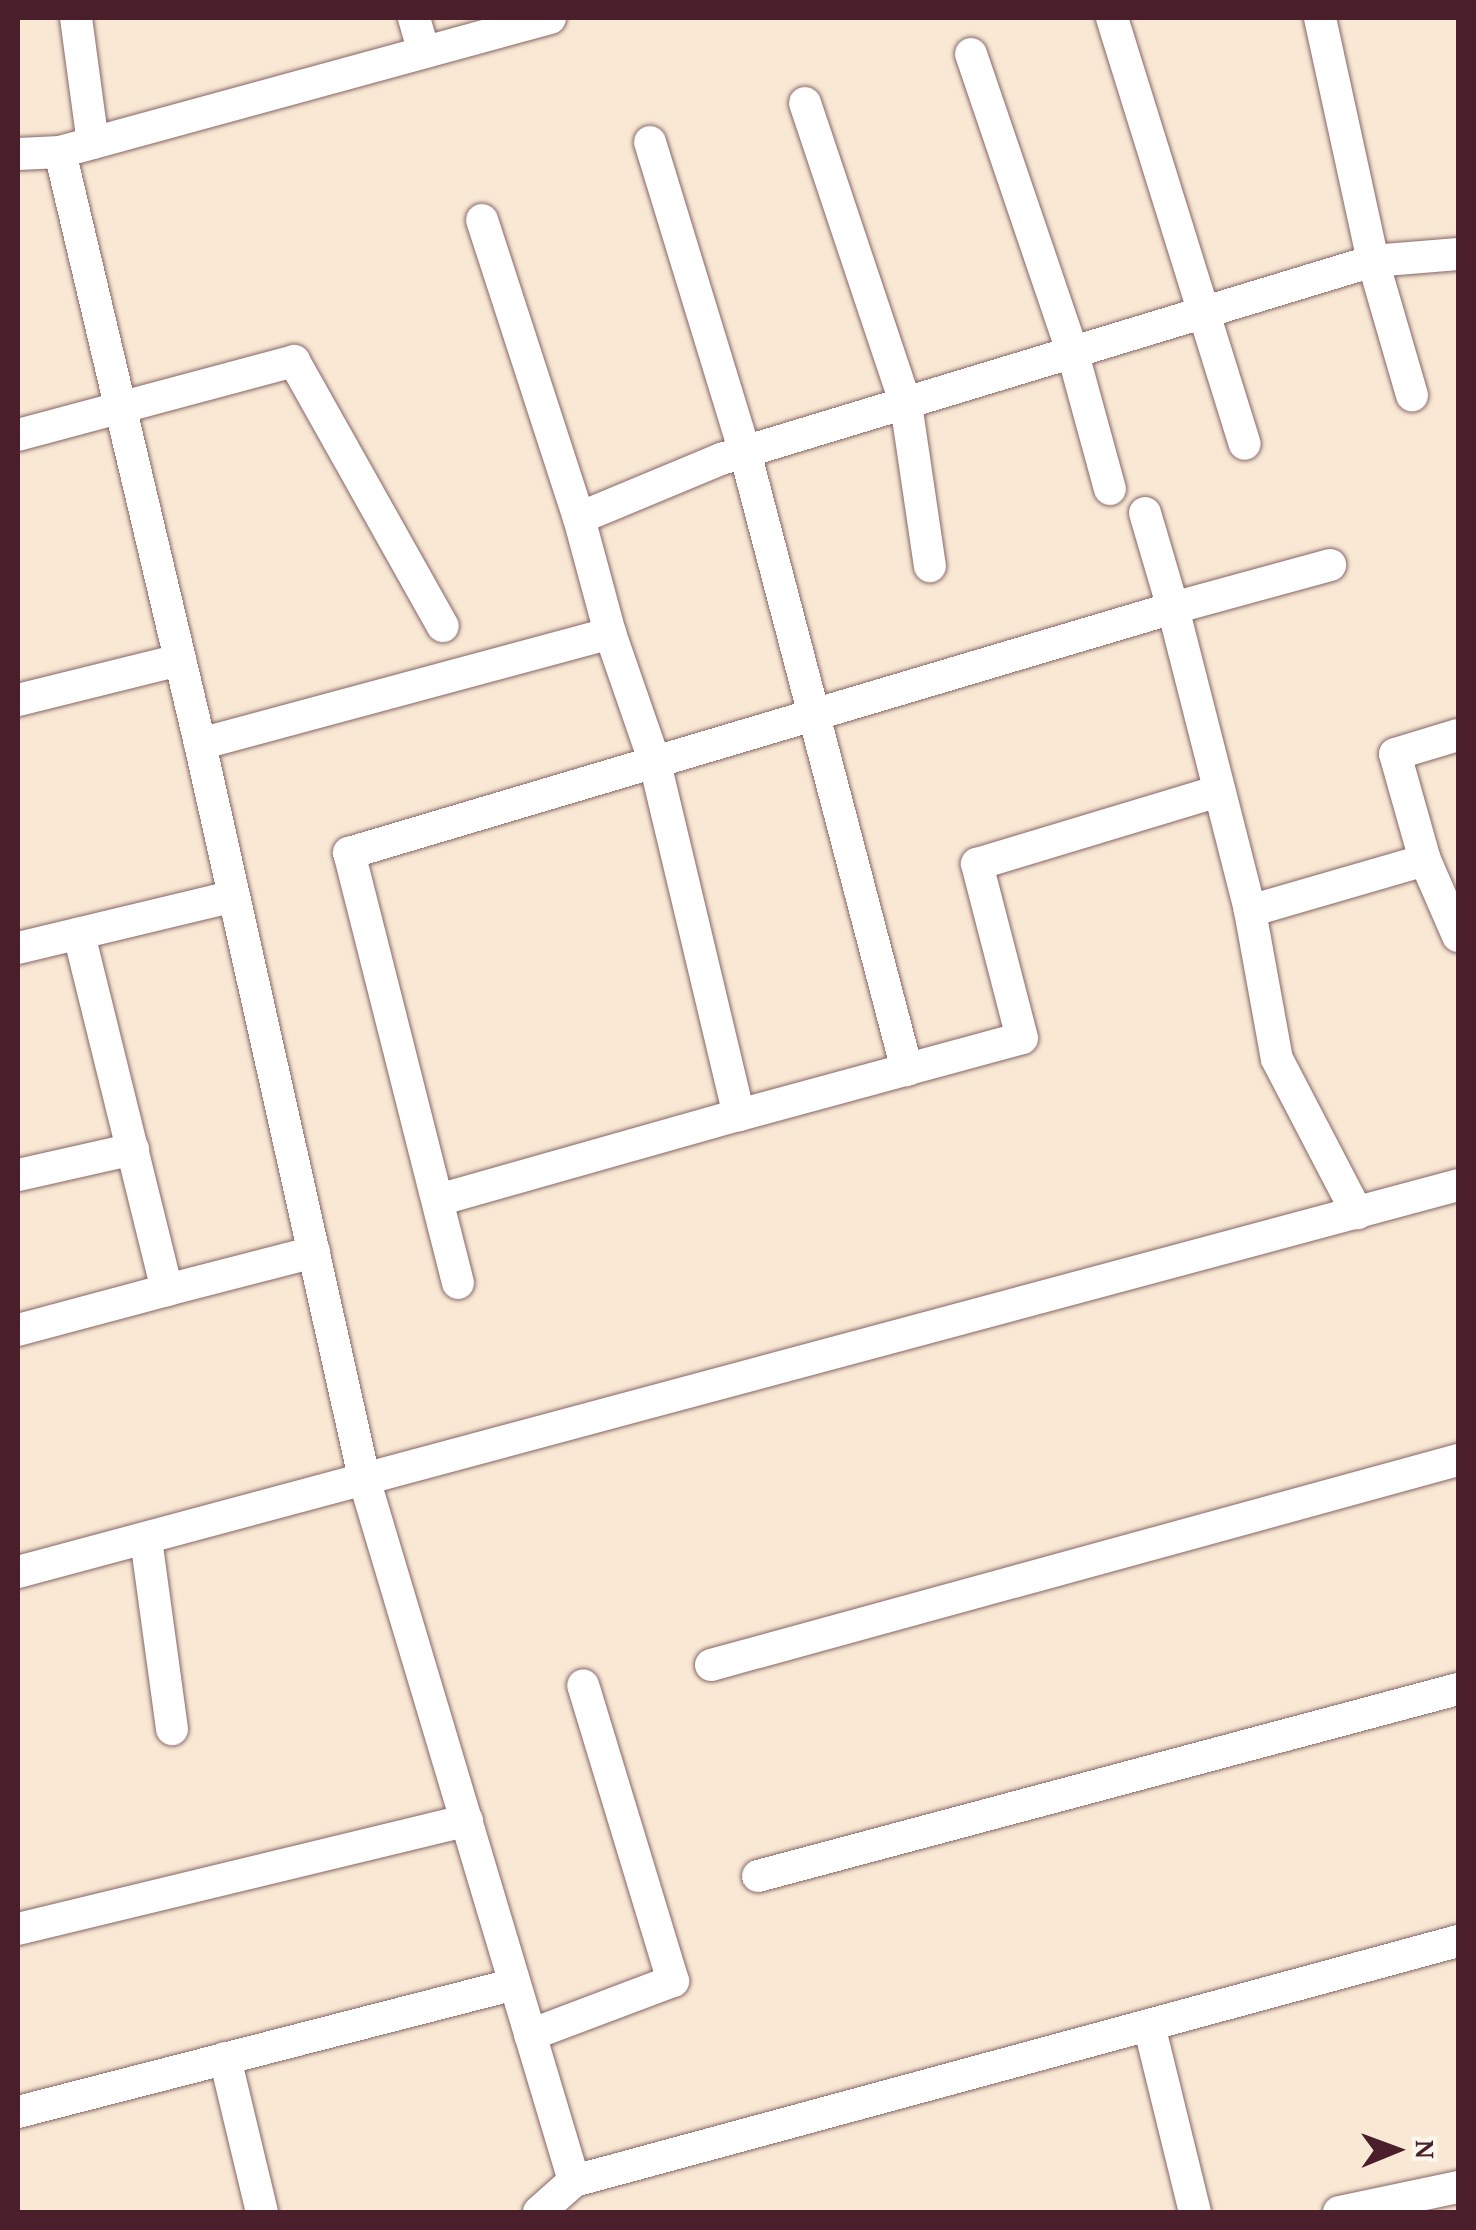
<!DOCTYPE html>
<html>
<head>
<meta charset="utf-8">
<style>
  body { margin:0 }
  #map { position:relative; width:1476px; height:2230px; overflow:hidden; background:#f8e8d4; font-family:"Gentium Book Plus",serif }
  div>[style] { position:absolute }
  .roads { filter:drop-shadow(0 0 2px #876566) drop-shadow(0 0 2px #876566) }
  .street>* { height:32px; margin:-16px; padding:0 16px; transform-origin:16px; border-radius:16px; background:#fff }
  span { translate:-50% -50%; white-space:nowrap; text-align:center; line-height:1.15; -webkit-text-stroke:8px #fbf7ec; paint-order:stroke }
  .frame { position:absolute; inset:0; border:20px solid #4a1f2b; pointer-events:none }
  .north { position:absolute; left:1346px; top:2100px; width:100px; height:100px; -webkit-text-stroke:8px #fbf7ec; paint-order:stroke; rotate:89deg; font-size:28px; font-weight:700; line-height:40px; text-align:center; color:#4a1f2b }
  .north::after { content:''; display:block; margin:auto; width:35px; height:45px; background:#4a1f2b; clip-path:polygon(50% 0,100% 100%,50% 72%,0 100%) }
</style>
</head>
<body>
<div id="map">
  <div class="roads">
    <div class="street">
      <i style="left:76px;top:18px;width:126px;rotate:82.3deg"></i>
      <i style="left:414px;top:18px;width:35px;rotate:74deg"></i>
      <i style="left:1112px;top:18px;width:446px;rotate:72.7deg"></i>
      <i style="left:1320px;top:18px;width:249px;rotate:77.7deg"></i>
      <i style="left:1373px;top:261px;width:140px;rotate:73.8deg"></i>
      <i style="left:971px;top:54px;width:317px;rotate:71.2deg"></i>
      <i style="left:1073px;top:354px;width:140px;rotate:74.7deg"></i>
      <i style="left:805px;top:103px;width:317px;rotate:71.5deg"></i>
      <i style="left:906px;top:404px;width:164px;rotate:81.6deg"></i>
      <i style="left:650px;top:142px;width:324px;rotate:73deg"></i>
      <i style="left:745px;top:452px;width:639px;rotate:75.31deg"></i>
      <i style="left:60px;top:152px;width:608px;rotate:76.69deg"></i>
      <i style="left:18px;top:154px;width:42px;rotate:-2.7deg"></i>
      <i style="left:60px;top:152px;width:508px;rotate:-15.29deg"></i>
      <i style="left:482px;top:220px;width:313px;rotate:72deg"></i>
      <i style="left:18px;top:435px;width:286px;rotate:-15deg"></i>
      <i style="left:294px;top:361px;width:304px;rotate:60.7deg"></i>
      <i style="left:1145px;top:513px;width:99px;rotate:73.6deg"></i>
      <i style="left:1173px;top:608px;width:163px;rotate:-15.3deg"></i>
      <i style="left:610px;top:633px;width:138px;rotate:70.9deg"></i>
      <i style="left:655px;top:763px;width:362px;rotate:76.6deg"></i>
      <i style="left:739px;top:1115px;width:293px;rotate:-15.2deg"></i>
      <i style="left:1022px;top:1038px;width:180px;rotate:-104.5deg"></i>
      <i style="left:977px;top:864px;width:253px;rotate:-16.8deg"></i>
      <i style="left:18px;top:700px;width:167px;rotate:-13.9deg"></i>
      <i style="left:1425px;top:860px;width:83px;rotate:66.5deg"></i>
      <i style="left:1250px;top:911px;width:150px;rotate:79.7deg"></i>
      <i style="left:1277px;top:1059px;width:174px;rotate:62.5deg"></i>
      <i style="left:18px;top:948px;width:222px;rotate:-13.5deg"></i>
      <i style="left:18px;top:1175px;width:118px;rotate:-12.7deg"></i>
      <i style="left:438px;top:1200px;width:313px;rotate:-15.8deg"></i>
      <i style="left:458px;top:1283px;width:444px;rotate:-104.2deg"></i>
      <i style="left:349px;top:853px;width:860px;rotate:-16.56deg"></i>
      <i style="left:1173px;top:608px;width:313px;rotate:75.7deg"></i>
      <i style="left:1250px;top:911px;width:182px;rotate:-16.2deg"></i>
      <i style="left:1425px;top:860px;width:110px;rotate:-105.8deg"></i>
      <i style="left:1395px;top:754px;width:66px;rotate:-16.8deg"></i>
      <i style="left:167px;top:1290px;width:152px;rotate:-14.5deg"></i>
      <i style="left:18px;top:1330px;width:154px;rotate:-15deg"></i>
      <i style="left:167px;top:1290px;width:367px;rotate:-103.9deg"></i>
      <i style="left:146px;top:1539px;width:192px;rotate:82.2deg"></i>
      <i style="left:18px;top:1572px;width:1491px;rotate:-15.04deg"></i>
      <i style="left:711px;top:1665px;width:775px;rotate:-15.35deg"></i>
      <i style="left:758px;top:1876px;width:725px;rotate:-14.96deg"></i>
      <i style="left:18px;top:1929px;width:462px;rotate:-13.6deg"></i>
      <i style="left:1149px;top:2025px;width:193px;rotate:76.2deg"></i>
      <i style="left:530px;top:2035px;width:153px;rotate:-20.7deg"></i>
      <i style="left:673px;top:1981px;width:309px;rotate:-106.9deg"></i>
      <i style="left:225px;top:2058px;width:158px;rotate:76.5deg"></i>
      <i style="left:18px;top:2112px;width:513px;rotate:-14.44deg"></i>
      <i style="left:574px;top:2181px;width:730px;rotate:-106.65deg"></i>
      <i style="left:365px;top:1482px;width:756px;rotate:-102.6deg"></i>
      <i style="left:200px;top:744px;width:425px;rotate:-15.1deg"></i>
      <i style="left:610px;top:633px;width:119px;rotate:-105.1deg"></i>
      <i style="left:579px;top:518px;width:154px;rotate:-22.6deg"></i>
      <i style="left:721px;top:459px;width:681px;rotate:-16.89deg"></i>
      <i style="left:1373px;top:261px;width:85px;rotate:-4.7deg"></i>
      <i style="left:539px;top:2212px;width:47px;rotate:-41.5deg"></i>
      <i style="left:574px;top:2181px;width:916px;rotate:-15.19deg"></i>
      <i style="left:1339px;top:2212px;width:122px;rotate:-11.9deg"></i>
    </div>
  </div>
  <div class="frame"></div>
  <div class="north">N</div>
</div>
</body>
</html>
